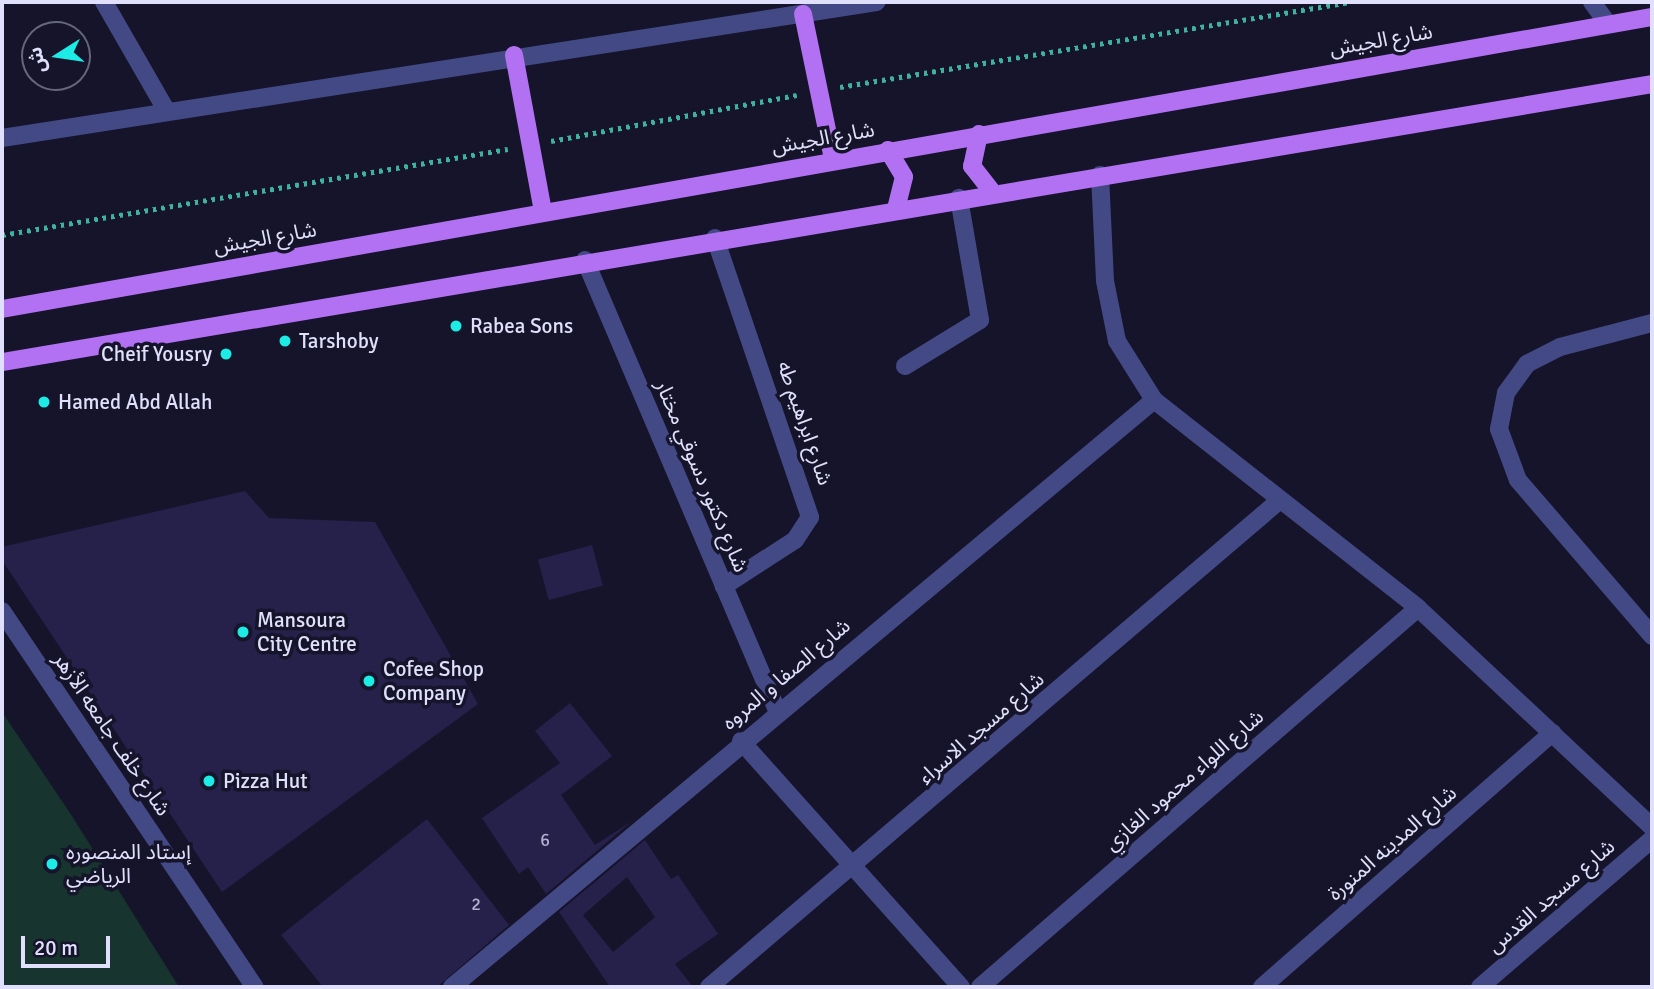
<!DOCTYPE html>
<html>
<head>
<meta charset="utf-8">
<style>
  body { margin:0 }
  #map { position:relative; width:1654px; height:989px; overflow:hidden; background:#15142a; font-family:Signika,"Noto Sans Arabic",sans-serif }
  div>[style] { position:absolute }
  .green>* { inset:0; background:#17342f }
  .building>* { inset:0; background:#25214a; transform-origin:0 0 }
  .path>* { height:4.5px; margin-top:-2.25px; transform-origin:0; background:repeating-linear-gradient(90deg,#3db39d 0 3.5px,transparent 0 8.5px) }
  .minor>* { height:18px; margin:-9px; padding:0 9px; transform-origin:9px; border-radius:9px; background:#434985 }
  .major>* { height:18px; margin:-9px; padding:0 9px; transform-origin:9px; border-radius:9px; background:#b271f2 }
  .dots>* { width:19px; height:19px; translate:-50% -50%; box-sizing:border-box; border:4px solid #15142a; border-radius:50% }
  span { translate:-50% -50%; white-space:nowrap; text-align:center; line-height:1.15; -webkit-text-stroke:7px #15142a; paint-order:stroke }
  .number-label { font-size:18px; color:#b1b0d0 }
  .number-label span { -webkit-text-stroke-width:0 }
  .street-label { font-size:21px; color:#e0e0fc }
  .poi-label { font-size:21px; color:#e0e0fc }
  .left { translate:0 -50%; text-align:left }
  .right { translate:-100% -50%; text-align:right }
  .frame { position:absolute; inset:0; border:4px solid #e0e0fc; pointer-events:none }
  .north { position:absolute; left:21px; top:21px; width:70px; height:70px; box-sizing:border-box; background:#15142a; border:2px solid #66667e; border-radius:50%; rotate:258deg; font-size:19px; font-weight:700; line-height:28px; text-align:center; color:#e0e0fc }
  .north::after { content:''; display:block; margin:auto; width:24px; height:32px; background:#1debe5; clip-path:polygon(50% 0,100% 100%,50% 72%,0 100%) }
  .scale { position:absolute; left:21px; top:936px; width:89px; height:32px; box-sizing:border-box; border:4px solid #e0e0fc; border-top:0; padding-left:9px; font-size:21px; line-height:24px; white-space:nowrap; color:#e0e0fc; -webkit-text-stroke:5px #15142a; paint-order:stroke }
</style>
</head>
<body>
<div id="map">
  <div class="green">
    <i style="clip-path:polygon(2px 712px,72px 816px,179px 987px,2px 987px)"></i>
  </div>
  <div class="building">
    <i style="clip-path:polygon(245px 491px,269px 518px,375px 522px,478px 704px,222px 892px,2px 560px,2px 547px)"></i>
    <i style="left:592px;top:545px;width:42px;height:56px;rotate:75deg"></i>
    <i style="clip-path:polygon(570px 703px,612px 756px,561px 795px,595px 845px,632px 821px,546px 894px,528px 867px,519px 874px,482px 818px,560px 763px,535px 731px)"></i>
    <i style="clip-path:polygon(427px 819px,509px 925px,437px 987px,323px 987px,281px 935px)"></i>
    <i style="clip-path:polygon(evenodd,645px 840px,671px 879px,678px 875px,718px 934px,675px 964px,693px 987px,610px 987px,559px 912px,645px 840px,627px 877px,655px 917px,613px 952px,583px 915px,627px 877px)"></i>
  </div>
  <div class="path">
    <i style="left:840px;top:87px;width:517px;rotate:-9.46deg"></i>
    <i style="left:551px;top:141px;width:250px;rotate:-10.6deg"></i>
    <i style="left:2px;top:235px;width:513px;rotate:-9.65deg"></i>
  </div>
  <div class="minor">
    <i style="left:104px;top:2px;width:125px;rotate:60.1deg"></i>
    <i style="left:1592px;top:2px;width:27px;rotate:54deg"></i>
    <i style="left:2px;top:138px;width:885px;rotate:-8.84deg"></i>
    <i style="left:1100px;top:175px;width:106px;rotate:87.3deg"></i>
    <i style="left:1105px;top:281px;width:61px;rotate:78.7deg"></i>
    <i style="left:1117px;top:341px;width:70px;rotate:57.9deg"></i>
    <i style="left:1154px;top:400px;width:336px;rotate:38.2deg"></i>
    <i style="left:1418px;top:608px;width:320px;rotate:43.1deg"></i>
    <i style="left:715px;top:238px;width:295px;rotate:71.2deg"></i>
    <i style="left:810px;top:517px;width:27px;rotate:123deg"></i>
    <i style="left:795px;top:540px;width:85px;rotate:147.1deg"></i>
    <i style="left:585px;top:260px;width:489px;rotate:66.9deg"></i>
    <i style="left:1652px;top:323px;width:95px;rotate:165.4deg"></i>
    <i style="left:1560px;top:347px;width:37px;rotate:153deg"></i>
    <i style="left:1527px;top:364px;width:36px;rotate:126deg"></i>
    <i style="left:1506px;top:393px;width:37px;rotate:101deg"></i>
    <i style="left:1499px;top:429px;width:54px;rotate:69.6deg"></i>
    <i style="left:1518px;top:480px;width:206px;rotate:49.3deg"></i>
    <i style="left:905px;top:366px;width:88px;rotate:-31.5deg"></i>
    <i style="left:980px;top:320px;width:124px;rotate:-99.8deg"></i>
    <i style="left:2px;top:611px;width:453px;rotate:56.1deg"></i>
    <i style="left:741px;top:741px;width:330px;rotate:48.2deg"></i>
    <i style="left:452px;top:987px;width:915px;rotate:-39.9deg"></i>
    <i style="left:709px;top:987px;width:750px;rotate:-40.46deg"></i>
    <i style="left:980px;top:987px;width:579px;rotate:-40.87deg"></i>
    <i style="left:1262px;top:987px;width:386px;rotate:-41.2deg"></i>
    <i style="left:1480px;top:987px;width:227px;rotate:-40.7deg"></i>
  </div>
  <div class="major">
    <i style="left:803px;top:14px;width:148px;rotate:78.3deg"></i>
    <i style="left:514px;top:55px;width:159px;rotate:79.5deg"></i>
    <i style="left:979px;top:134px;width:33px;rotate:102deg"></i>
    <i style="left:972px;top:166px;width:33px;rotate:52deg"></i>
    <i style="left:888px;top:150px;width:31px;rotate:59deg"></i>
    <i style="left:904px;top:177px;width:32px;rotate:104deg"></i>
    <i style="left:2px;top:309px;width:1676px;rotate:-10.04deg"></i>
    <i style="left:2px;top:362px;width:1673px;rotate:-9.56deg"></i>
  </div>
  <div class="dots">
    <i style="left:456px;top:326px;background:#1debe5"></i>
    <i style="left:285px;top:341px;background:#1debe5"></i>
    <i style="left:226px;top:354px;background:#1debe5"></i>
    <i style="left:44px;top:402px;background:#1debe5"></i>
    <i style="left:243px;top:632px;background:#1debe5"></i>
    <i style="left:369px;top:681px;background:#1debe5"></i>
    <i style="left:209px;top:781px;background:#1debe5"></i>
    <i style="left:52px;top:864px;background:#1debe5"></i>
  </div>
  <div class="number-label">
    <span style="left:545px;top:840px">6</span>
    <span style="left:476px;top:904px">2</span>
  </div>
  <div class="street-label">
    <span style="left:1381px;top:40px;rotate:-10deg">شارع الجيش</span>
    <span style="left:823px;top:138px;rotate:-10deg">شارع الجيش</span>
    <span style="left:265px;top:238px;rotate:-10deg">شارع الجيش</span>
    <span style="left:805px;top:423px;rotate:71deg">شارع ابراهيم طه</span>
    <span style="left:702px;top:476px;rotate:67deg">شارع دكتور دسوقي مختار</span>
    <span style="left:786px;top:674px;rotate:-40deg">شارع الصفا و المروه</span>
    <span style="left:981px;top:728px;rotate:-41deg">شارع مسجد الاسراء</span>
    <span style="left:112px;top:734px;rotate:56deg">شارع خلف جامعه الأزهر</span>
    <span style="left:1184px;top:780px;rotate:-41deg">شارع اللواء محمود الغازي</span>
    <span style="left:1392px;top:843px;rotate:-41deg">شارع المدينه المنورة</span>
    <span style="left:1551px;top:896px;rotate:-41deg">شارع مسجد القدس</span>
  </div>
  <div class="poi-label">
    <span class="left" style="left:470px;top:326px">Rabea Sons</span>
    <span class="left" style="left:299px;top:341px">Tarshoby</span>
    <span class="right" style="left:212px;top:354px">Cheif Yousry</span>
    <span class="left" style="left:58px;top:402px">Hamed Abd Allah</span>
    <span class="left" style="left:257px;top:632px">Mansoura<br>City Centre</span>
    <span class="left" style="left:383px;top:681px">Cofee Shop<br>Company</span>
    <span class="left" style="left:223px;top:781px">Pizza Hut</span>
    <span class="left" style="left:66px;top:864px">إستاد المنصوره<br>الرياضي</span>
  </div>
  <div class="frame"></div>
  <div class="north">ش</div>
  <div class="scale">20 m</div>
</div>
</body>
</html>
